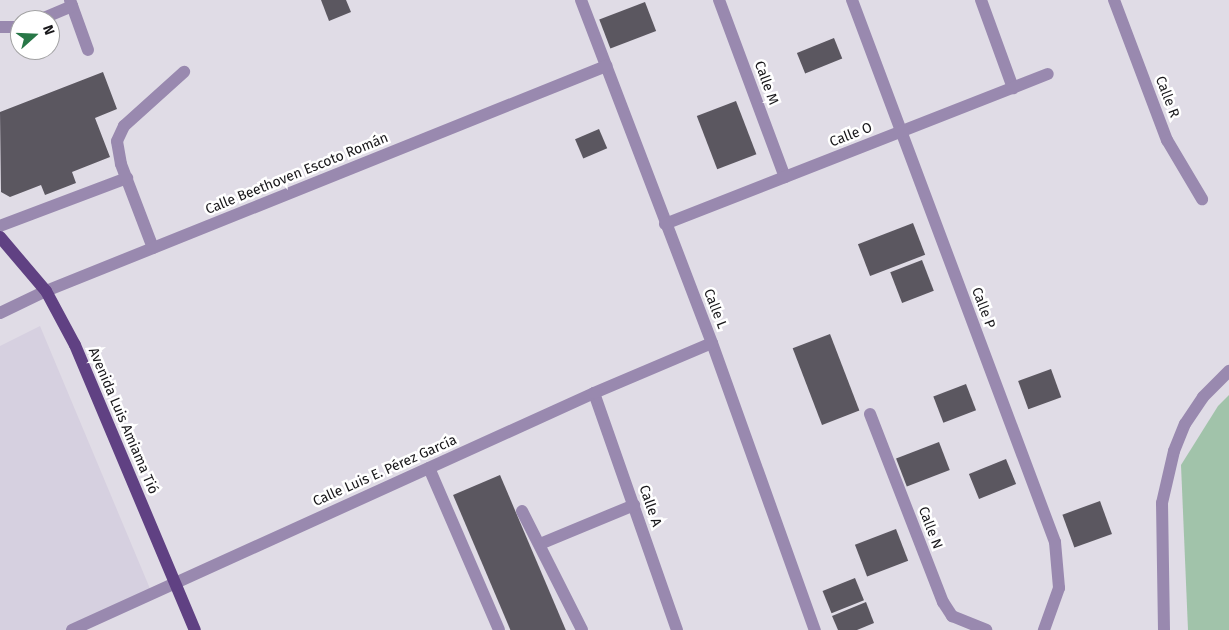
<!DOCTYPE html>
<html>
<head>
<meta charset="utf-8">
<style>
  body { margin:0 }
  #map { position:relative; width:1229px; height:630px; overflow:hidden; background:#e0dce6; font-family:"Fira Sans",sans-serif }
  div>[style] { position:absolute }
  .built>* { inset:0; background:#d6d0e0 }
  .green>* { inset:0; background:#a1c3aa }
  .building>* { inset:0; background:#5b5760; transform-origin:0 0 }
  .minor>* { height:12px; margin:-6px; padding:0 6px; transform-origin:6px; border-radius:6px; background:#9989af }
  .major>* { height:12px; margin:-6px; padding:0 6px; transform-origin:6px; border-radius:6px; background:#604183 }
  span { translate:-50% -50%; white-space:nowrap; text-align:center; line-height:1.15; -webkit-text-stroke:5px #fff; paint-order:stroke }
  .street-label { font-size:14px; color:#171619 }
  .north { position:absolute; left:10px; top:10px; width:50px; height:50px; box-sizing:border-box; background:#fff; border:1px solid #a2a2a3; border-radius:50%; rotate:70deg; font-size:14px; font-weight:700; line-height:20px; text-align:center; color:#171619 }
  .north::after { content:''; display:block; margin:auto; width:18px; height:22px; background:#287747; clip-path:polygon(50% 0,100% 100%,50% 72%,0 100%) }
</style>
</head>
<body>
<div id="map">
  <div class="built">
    <i style="clip-path:polygon(40px 326px,151px 591px,67px 630px,0 630px,0 346px)"></i>
  </div>
  <div class="green">
    <i style="clip-path:polygon(1229px 395px,1229px 630px,1188px 630px,1181px 465px,1218px 406px)"></i>
  </div>
  <div class="building">
    <i style="clip-path:polygon(321px 0,346px 0,351px 12px,329px 21px)"></i>
    <i style="left:645px;top:2px;width:31px;height:49px;rotate:69deg"></i>
    <i style="left:834px;top:38px;width:22px;height:40px;rotate:68deg"></i>
    <i style="clip-path:polygon(103px 72px,117px 109px,95px 118px,110px 157px,72px 172px,76px 183px,45px 195px,41px 185px,10px 197px,1px 192px,0 112px)"></i>
    <i style="left:736px;top:101px;width:57px;height:42px;rotate:69deg"></i>
    <i style="left:599px;top:129px;width:21px;height:26px;rotate:67deg"></i>
    <i style="left:913px;top:223px;width:34px;height:59px;rotate:69deg"></i>
    <i style="left:922px;top:260px;width:33px;height:34px;rotate:69deg"></i>
    <i style="left:830px;top:334px;width:82px;height:40px;rotate:69deg"></i>
    <i style="left:1051px;top:369px;width:30px;height:35px;rotate:70deg"></i>
    <i style="left:966px;top:384px;width:28px;height:35px;rotate:69deg"></i>
    <i style="left:939px;top:442px;width:30px;height:46px;rotate:69deg"></i>
    <i style="left:1006px;top:459px;width:27px;height:40px;rotate:68deg"></i>
    <i style="left:500px;top:475px;width:169px;height:51px;rotate:67deg"></i>
    <i style="left:1100px;top:501px;width:35px;height:40px;rotate:70deg"></i>
    <i style="left:896px;top:529px;width:34px;height:44px;rotate:69deg"></i>
    <i style="left:855px;top:578px;width:24px;height:35px;rotate:68deg"></i>
    <i style="clip-path:polygon(866px 602px,874px 623px,857px 630px,838px 630px,832px 616px)"></i>
  </div>
  <div class="minor">
    <i style="left:70px;top:0;width:53px;rotate:70.2deg"></i>
    <i style="left:581px;top:0;width:367px;rotate:69.1deg"></i>
    <i style="left:712px;top:343px;width:305px;rotate:70.3deg"></i>
    <i style="left:719px;top:0;width:189px;rotate:69.6deg"></i>
    <i style="left:852px;top:0;width:579px;rotate:69.47deg"></i>
    <i style="left:1055px;top:542px;width:46px;rotate:85deg"></i>
    <i style="left:1059px;top:588px;width:45px;rotate:109.7deg"></i>
    <i style="left:981px;top:0;width:94px;rotate:70deg"></i>
    <i style="left:1114px;top:0;width:150px;rotate:69.3deg"></i>
    <i style="left:1167px;top:140px;width:69px;rotate:59.3deg"></i>
    <i style="left:39px;top:20px;width:36px;rotate:-23deg"></i>
    <i style="left:0;top:27px;width:20px"></i>
    <i style="left:665px;top:224px;width:411px;rotate:-21.4deg"></i>
    <i style="left:0;top:226px;width:136px;rotate:-20.7deg"></i>
    <i style="left:153px;top:248px;width:90px;rotate:-110.9deg"></i>
    <i style="left:121px;top:164px;width:23px;rotate:-100deg"></i>
    <i style="left:117px;top:141px;width:17px;rotate:-65deg"></i>
    <i style="left:124px;top:126px;width:81px;rotate:-42deg"></i>
    <i style="left:0;top:313px;width:51px;rotate:-25.6deg"></i>
    <i style="left:46px;top:291px;width:604px;rotate:-21.89deg"></i>
    <i style="left:594px;top:393px;width:251px;rotate:70.7deg"></i>
    <i style="left:870px;top:414px;width:202px;rotate:68.8deg"></i>
    <i style="left:943px;top:602px;width:17px;rotate:57deg"></i>
    <i style="left:952px;top:616px;width:37px;rotate:22deg"></i>
    <i style="left:429px;top:468px;width:176px;rotate:66.6deg"></i>
    <i style="left:522px;top:511px;width:133px;rotate:63.2deg"></i>
    <i style="left:540px;top:544px;width:102px;rotate:-22.5deg"></i>
    <i style="left:72px;top:630px;width:573px;rotate:-24.42deg"></i>
    <i style="left:594px;top:393px;width:128px;rotate:-23deg"></i>
    <i style="left:1164px;top:630px;width:127px;rotate:-90.9deg"></i>
    <i style="left:1162px;top:503px;width:53px;rotate:-77deg"></i>
    <i style="left:1174px;top:451px;width:29px;rotate:-68deg"></i>
    <i style="left:1185px;top:424px;width:32px;rotate:-56deg"></i>
    <i style="left:1203px;top:397px;width:37px;rotate:-45deg"></i>
  </div>
  <div class="major">
    <i style="left:0;top:237px;width:71px;rotate:49.6deg"></i>
    <i style="left:46px;top:291px;width:61px;rotate:61.8deg"></i>
    <i style="left:75px;top:345px;width:309px;rotate:67.2deg"></i>
  </div>
  <div class="street-label">
    <span style="left:766px;top:83px;rotate:70deg">Calle M</span>
    <span style="left:1167px;top:97px;rotate:69deg">Calle R</span>
    <span style="left:851px;top:135px;rotate:-21deg">Calle O</span>
    <span style="left:297px;top:174px;rotate:-22deg">Calle Beethoven Escoto Román</span>
    <span style="left:983px;top:308px;rotate:69deg">Calle P</span>
    <span style="left:715px;top:309px;rotate:69deg">Calle L</span>
    <span style="left:123px;top:421px;rotate:67deg">Avenida Luis Amiama Tió</span>
    <span style="left:385px;top:471px;rotate:-24deg">Calle Luis E. Pérez García</span>
    <span style="left:650px;top:506px;rotate:71deg">Calle A</span>
    <span style="left:930px;top:528px;rotate:69deg">Calle N</span>
  </div>
  <div class="north">N</div>
</div>
</body>
</html>
